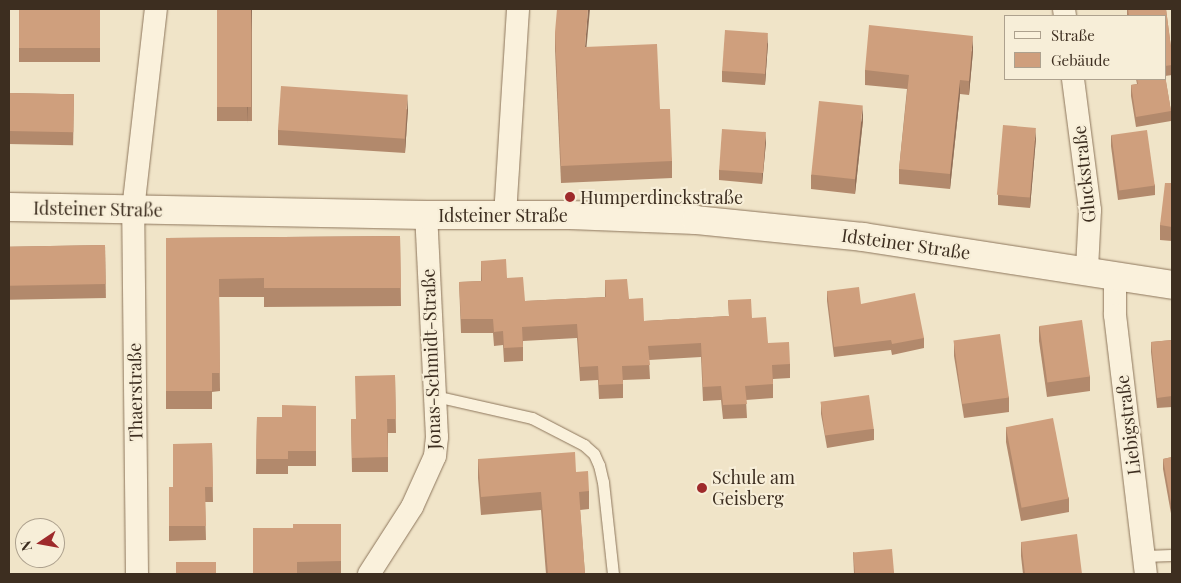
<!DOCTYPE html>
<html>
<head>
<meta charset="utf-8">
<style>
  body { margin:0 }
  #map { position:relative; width:1181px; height:583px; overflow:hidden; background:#f0e4c8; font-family:"Playfair Display",serif }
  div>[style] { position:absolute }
  .roads { filter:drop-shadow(0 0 1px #8d765c) drop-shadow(0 0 1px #8d765c) }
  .lane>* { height:11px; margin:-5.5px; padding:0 5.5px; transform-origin:5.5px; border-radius:5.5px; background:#faf1dc }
  .street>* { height:22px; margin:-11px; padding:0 11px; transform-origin:11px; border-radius:11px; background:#faf1dc }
  .secondary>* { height:28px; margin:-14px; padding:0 14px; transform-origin:14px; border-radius:14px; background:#faf1dc }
  .wall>* { inset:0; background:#b2896c; transform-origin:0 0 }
  .shaded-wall>* { inset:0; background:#916f58 }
  .building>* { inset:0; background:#cf9f7d; transform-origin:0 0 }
  .dots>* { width:14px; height:14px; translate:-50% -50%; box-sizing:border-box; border:2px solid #f7eed8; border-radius:50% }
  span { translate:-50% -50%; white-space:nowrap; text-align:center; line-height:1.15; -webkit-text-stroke:4px #f7eed8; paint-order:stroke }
  .street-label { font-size:18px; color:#3d2e20 }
  .poi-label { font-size:18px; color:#3d2e20 }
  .left { translate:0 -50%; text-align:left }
  .frame { position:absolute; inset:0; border:10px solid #3d2e20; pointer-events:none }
  .legend { position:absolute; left:1004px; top:15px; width:162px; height:65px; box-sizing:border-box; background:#f7eed8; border:1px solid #ada18e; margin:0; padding:6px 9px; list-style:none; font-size:15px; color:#3d2e20 }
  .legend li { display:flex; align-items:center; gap:10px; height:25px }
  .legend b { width:25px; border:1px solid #ada18e }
  .north { position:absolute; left:15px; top:518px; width:50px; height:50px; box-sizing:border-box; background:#f7eed8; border:1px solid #ada18e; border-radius:50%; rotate:258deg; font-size:14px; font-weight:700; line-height:20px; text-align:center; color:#3d2e20 }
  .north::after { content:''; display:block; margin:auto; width:18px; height:22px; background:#9e2a2b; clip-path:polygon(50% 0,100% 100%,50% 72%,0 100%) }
</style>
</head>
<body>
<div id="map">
  <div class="roads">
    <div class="lane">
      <i style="left:435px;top:396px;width:99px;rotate:12.8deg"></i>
      <i style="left:532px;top:418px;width:59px;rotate:27.4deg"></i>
      <i style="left:584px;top:445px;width:13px;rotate:42deg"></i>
      <i style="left:594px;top:454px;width:12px;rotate:66deg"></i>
      <i style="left:599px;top:465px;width:17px;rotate:77deg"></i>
      <i style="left:603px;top:482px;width:93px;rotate:83.8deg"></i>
      <i style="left:1144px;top:556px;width:28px;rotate:-2deg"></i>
    </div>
    <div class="street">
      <i style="left:1064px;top:9px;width:7px;rotate:82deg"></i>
      <i style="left:1073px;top:79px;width:132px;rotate:82.6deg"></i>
      <i style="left:1090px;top:210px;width:60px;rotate:92.9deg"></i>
      <i style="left:505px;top:216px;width:207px;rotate:-86.4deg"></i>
      <i style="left:1115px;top:275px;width:40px;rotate:90deg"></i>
      <i style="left:1115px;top:315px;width:261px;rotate:83.2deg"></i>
      <i style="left:137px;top:574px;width:364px;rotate:-90.6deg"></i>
      <i style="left:133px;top:210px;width:202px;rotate:-83.5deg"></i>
      <i style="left:369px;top:574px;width:80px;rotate:-57.3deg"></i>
      <i style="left:412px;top:507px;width:56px;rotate:-65.7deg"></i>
      <i style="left:435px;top:456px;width:19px;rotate:-84deg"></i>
      <i style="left:437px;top:437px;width:222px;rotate:-92.8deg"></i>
    </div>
    <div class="secondary">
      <i style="left:9px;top:207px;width:417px;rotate:1.1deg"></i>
      <i style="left:426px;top:215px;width:144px"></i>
      <i style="left:570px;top:215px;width:126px;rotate:2.3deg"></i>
      <i style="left:696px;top:220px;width:168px;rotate:5.8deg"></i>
      <i style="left:863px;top:237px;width:313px;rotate:8.8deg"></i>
    </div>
  </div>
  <div class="wall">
    <i style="left:19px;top:9px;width:81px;height:53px"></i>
    <i style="left:217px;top:9px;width:35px;height:112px"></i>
    <i style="clip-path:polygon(1127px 9px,1166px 9px,1172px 55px,1172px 75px,1165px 76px,1171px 111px,1171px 121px,1136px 127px,1131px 96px,1131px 85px,1137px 84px,1136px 79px,1165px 79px,1165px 16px,1127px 16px)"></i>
    <i style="clip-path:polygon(555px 32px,660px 109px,672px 161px,672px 178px,561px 183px,555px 49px)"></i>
    <i style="clip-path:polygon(768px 43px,765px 85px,722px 82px,722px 71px)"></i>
    <i style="clip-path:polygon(973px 51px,969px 95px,960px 94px,950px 189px,899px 184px,899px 169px,907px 89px,865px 85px,865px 70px)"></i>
    <i style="left:9px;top:93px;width:65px;height:51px;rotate:1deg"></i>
    <i style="clip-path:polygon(408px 109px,405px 153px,278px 145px,278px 130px)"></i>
    <i style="clip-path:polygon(863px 120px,855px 194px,811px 189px,811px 175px)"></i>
    <i style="clip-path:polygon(1111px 135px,1155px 185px,1155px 195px,1118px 200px,1111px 146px)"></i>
    <i style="clip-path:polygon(1036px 138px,1030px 208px,998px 205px,998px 195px)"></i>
    <i style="clip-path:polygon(766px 142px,762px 184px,719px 180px,719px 170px)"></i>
    <i style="clip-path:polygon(1172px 183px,1172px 241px,1160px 240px,1160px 225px)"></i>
    <i style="clip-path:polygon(400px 236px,401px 306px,264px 307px,264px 297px,219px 297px,220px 391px,212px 392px,212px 409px,166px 409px,166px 238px)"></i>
    <i style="left:105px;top:245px;width:53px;height:96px;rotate:89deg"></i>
    <i style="clip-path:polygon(481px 261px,507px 278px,525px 301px,605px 297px,605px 280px,629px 299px,644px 321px,729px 316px,728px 300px,752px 318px,768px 343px,790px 364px,790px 378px,773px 379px,773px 398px,746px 400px,747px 418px,723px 419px,721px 400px,703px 401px,701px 357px,649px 360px,650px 379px,623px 380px,623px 398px,599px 399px,598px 380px,580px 381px,577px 338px,523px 341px,523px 361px,504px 362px,503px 345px,494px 346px,493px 333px,461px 333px,459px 282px,481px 281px)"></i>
    <i style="clip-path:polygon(827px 291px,861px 304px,924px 338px,924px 348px,892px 355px,891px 350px,834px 357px,827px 301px)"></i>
    <i style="clip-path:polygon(1039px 326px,1090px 376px,1090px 391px,1047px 397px,1039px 341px)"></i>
    <i style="clip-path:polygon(1172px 340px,1172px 407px,1157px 408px,1151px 352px,1151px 342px)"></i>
    <i style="clip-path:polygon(954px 341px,1009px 397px,1009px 412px,964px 418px,954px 356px)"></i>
    <i style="clip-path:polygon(395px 375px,396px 433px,388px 433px,388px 472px,352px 472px,351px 419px,356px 419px)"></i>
    <i style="clip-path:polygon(821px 404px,874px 429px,874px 440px,827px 448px,821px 414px)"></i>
    <i style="clip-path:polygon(316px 406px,316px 466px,288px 466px,288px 474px,256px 474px,257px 417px,282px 417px)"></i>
    <i style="clip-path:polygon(1006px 427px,1069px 498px,1069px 512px,1021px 521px,1006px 442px)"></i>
    <i style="clip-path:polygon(212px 443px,213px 502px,205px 502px,206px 540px,169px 541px,169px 487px,173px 487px)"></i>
    <i style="clip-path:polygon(1172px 457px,1172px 519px,1163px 469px,1163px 459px)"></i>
    <i style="clip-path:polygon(478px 459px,576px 472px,589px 491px,589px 509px,580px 510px,585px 574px,546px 574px,541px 510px,481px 515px,478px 478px)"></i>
    <i style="clip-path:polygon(341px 524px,341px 574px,253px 574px,293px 528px)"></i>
    <i style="clip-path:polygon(1021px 542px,1082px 574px,1023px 574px,1021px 556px)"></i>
    <i style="clip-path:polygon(853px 552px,894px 574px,854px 574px)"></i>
  </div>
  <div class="shaded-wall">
    <i style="clip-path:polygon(251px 9px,252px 9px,247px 123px,247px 108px)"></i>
    <i style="clip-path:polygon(588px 9px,590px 9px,585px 63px,585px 47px)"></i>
    <i style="clip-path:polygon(768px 33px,768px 43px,765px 85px,765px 75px)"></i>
    <i style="clip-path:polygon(973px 36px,973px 51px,969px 95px,969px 81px)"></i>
    <i style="clip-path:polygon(960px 80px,960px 94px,950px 189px,950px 174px)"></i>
    <i style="clip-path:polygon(408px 95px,408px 109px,405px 153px,405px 139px)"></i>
    <i style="clip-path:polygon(863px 106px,863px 120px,855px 194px,855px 179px)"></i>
    <i style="clip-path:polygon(1036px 128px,1036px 138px,1030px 208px,1030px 198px)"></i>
    <i style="clip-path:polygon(766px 132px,766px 142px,762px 184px,762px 174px)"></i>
  </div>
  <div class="building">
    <i style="left:19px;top:9px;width:81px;height:39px"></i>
    <i style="left:217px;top:9px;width:34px;height:98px"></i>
    <i style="clip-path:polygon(557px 9px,588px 9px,585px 47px,657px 44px,660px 109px,670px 109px,672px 161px,561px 166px,555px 32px)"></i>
    <i style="clip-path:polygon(1128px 9px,1166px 9px,1172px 55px,1172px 65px,1165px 66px,1165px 16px,1129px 16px)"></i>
    <i style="clip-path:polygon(869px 25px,973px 36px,969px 81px,960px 80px,950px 174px,899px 169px,909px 75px,865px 70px)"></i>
    <i style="left:725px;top:30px;width:43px;height:41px;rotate:4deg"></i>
    <i style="clip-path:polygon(1165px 75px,1171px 111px,1136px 117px,1131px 85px,1138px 84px,1137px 79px,1165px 79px)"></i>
    <i style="left:281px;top:86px;width:127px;height:44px;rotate:4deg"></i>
    <i style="left:9px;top:93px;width:65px;height:38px;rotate:1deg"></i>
    <i style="left:819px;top:101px;width:44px;height:74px;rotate:6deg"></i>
    <i style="left:1003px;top:125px;width:33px;height:70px;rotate:5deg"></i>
    <i style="left:722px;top:129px;width:44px;height:41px;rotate:4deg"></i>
    <i style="left:1147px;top:130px;width:56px;height:36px;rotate:82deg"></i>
    <i style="clip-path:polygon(1165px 183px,1172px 183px,1172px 227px,1160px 225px)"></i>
    <i style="clip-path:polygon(400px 236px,401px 288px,264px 288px,264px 278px,219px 279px,220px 373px,212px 373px,212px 391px,166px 391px,166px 238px)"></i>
    <i style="left:105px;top:245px;width:39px;height:96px;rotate:89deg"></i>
    <i style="clip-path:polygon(506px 259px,507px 278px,523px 277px,525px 301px,606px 297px,605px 280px,627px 279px,629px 299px,643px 298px,644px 321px,729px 316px,728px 300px,751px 299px,752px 318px,766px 317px,768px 343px,789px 342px,790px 364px,772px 365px,773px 384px,745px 386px,747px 404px,723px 405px,721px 386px,703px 387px,701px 343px,648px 346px,650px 365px,622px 366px,623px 384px,599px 385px,598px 366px,580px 367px,577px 324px,522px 327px,523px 347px,504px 348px,503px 331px,494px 332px,493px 319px,461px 319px,459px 282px,482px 281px,481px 261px)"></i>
    <i style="clip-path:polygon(859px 287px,861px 304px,915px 293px,924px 338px,892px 344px,891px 340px,834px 347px,827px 291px)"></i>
    <i style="left:1082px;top:320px;width:57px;height:43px;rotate:82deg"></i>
    <i style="left:1000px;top:334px;width:64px;height:47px;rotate:82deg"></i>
    <i style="clip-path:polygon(1172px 340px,1172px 396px,1157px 398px,1151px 342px)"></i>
    <i style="clip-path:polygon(395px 375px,396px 419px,387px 419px,388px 457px,352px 458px,351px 419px,356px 419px,355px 376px)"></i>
    <i style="left:869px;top:395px;width:34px;height:49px;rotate:82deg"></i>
    <i style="clip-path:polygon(282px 405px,316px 406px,316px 451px,288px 451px,288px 459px,256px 459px,257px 417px,282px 417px)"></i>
    <i style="left:1053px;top:418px;width:82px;height:48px;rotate:79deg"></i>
    <i style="clip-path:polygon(212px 443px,213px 487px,205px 487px,206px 526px,169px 526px,169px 487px,173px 487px,173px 444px)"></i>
    <i style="clip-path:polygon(575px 452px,576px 472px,588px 471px,589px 491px,579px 492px,585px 574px,548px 574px,541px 492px,481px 497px,478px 459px)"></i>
    <i style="clip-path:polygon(1172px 457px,1172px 509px,1163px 459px)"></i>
    <i style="clip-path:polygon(293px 524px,341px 524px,341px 561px,297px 562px,297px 574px,253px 574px,253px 528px,293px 528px)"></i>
    <i style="clip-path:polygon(1077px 534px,1082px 574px,1025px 574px,1021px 542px)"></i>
    <i style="left:892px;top:549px;width:25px;height:39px;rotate:85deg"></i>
    <i style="left:176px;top:562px;width:40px;height:12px"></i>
  </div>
  <div class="dots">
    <i style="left:570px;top:197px;background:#9e2a2b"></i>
    <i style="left:702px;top:488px;background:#9e2a2b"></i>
  </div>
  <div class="street-label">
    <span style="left:1084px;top:174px;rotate:-96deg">Gluckstraße</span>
    <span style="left:98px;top:209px;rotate:1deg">Idsteiner Straße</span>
    <span style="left:503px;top:215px">Idsteiner Straße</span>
    <span style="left:906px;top:244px;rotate:8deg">Idsteiner Straße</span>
    <span style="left:431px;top:359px;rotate:-92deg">Jonas-Schmidt-Straße</span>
    <span style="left:135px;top:392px;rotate:-91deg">Thaerstraße</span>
    <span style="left:1128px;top:425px;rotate:-97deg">Liebigstraße</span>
  </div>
  <div class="poi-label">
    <span class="left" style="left:580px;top:197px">Humperdinckstraße</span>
    <span class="left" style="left:712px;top:488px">Schule am<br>Geisberg</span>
  </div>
  <div class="frame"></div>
  <ul class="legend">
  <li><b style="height:6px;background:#faf1dc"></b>Straße</li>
  <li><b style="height:14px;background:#cf9f7d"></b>Gebäude</li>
  </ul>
  <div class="north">N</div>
</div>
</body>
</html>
